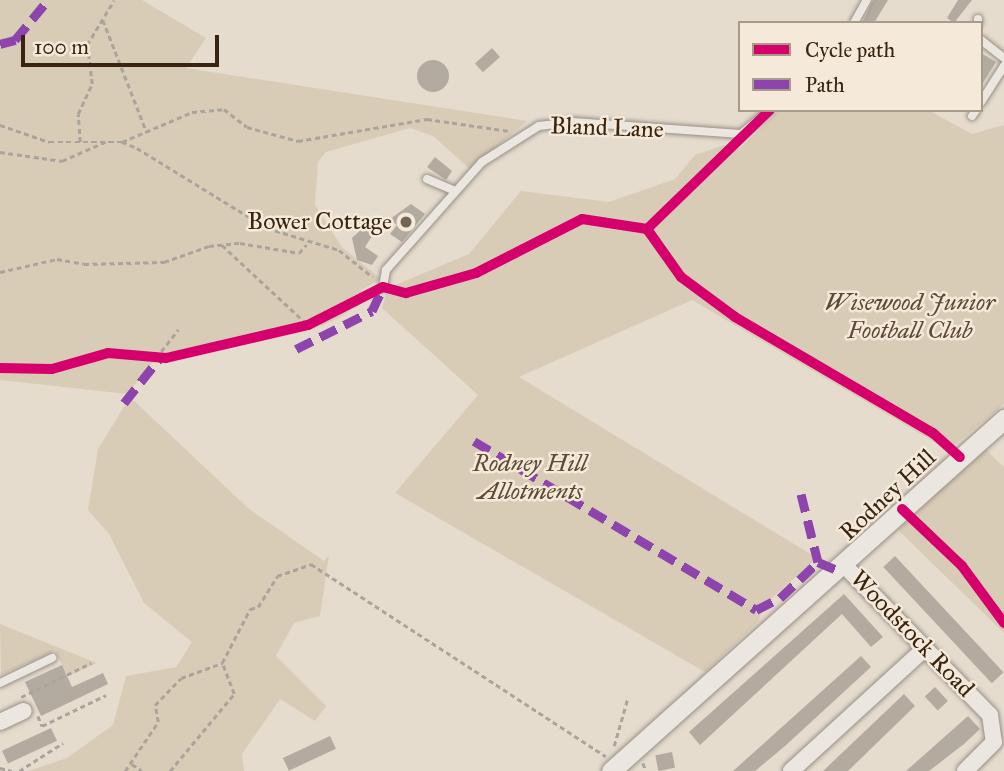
<!DOCTYPE html>
<html>
<head>
<meta charset="utf-8">
<style>
  body { margin:0 }
  #map { position:relative; width:1004px; height:771px; overflow:hidden; background:#e5dcce; font-family:"IM FELL Great Primer",serif }
  div>[style] { position:absolute }
  .green>* { inset:0; background:#d9ccb7 }
  .building>* { inset:0; background:#b3aba0; transform-origin:0 0 }
  .round { border-radius:50% }
  .path>* { height:2.5px; margin-top:-1.25px; transform-origin:0; background:repeating-linear-gradient(90deg,#aaa49c 0 5px,transparent 0 8.5px) }
  .roads { filter:drop-shadow(0 0 2px #989085) drop-shadow(0 0 2px #989085) }
  .service>* { height:8px; margin:-4px; padding:0 4px; transform-origin:4px; border-radius:4px; background:#ebe6df }
  .minor>* { height:16px; margin:-8px; padding:0 8px; transform-origin:8px; border-radius:8px; background:#ebe6df }
  .tertiary>* { height:19px; margin:-9.5px; padding:0 9.5px; transform-origin:9.5px; border-radius:9.5px; background:#ebe6df }
  .quiet>* { height:9px; margin-top:-4.5px; transform-origin:0; background:repeating-linear-gradient(90deg,#8e44ad 0 18px,transparent 0 27px) }
  .cycleway>* { height:10px; margin:-5px; padding:0 5px; transform-origin:5px; border-radius:5px; background:#d6006c }
  .dots>* { width:19px; height:19px; translate:-50% -50%; box-sizing:border-box; border:4px solid #f5ead9; border-radius:50% }
  span { translate:-50% -50%; white-space:nowrap; text-align:center; line-height:1.15; -webkit-text-stroke:5px #f5ead9; paint-order:stroke }
  .street-label { font-size:24px; color:#382410 }
  .poi-label { font-size:24px; color:#382410 }
  .right { translate:-100% -50%; text-align:right }
  .park-label { font-size:24px; color:#5e4a35; font-style:italic }
  .legend { position:absolute; left:738px; top:21px; width:245px; height:91px; box-sizing:border-box; background:#f5ead9; border:2px solid #a99b89; margin:0; padding:9px 12px; list-style:none; font-size:21px; color:#382410 }
  .legend li { display:flex; align-items:center; gap:14px; height:35px }
  .legend b { width:35px; border:2px solid #a99b89 }
  .scale { position:absolute; left:21px; top:35px; width:198px; height:32px; box-sizing:border-box; border:4px solid #382410; border-top:0; padding-left:9px; font-size:21px; line-height:24px; white-space:nowrap; color:#382410; -webkit-text-stroke:5px #f5ead9; paint-order:stroke }
</style>
</head>
<body>
<div id="map">
  <div class="green">
    <i style="clip-path:polygon(0 0,142px 0,206px 38px,186px 68px,527px 121px,470px 169px,433px 136px,410px 128px,326px 152px,318px 162px,315px 205px,342px 247px,381px 279px,361px 290px,366px 299px,339px 318px,311px 330px,152px 363px,127px 394px,0 380px)"></i>
    <i style="clip-path:polygon(779px 110px,928px 110px,972px 134px,1004px 125px,1004px 404px,948px 450px,692px 300px,519px 377px,817px 558px,764px 605px,758px 622px,705px 672px,395px 493px,478px 395px,382px 308px,386px 294px,398px 296px,393px 286px,469px 254px,521px 191px,609px 202px,675px 179px,695px 155px,724px 145px,740px 148px)"></i>
    <i style="clip-path:polygon(130px 397px,248px 508px,324px 561px,329px 555px,320px 616px,294px 623px,276px 656px,326px 706px,315px 721px,280px 699px,242px 754px,244px 771px,28px 771px,67px 758px,113px 725px,126px 676px,176px 667px,192px 642px,144px 603px,109px 534px,88px 510px,98px 449px)"></i>
    <i style="clip-path:polygon(985px 449px,1004px 467px,1004px 633px,898px 530px)"></i>
    <i style="clip-path:polygon(0 624px,97px 663px,68px 676px,55px 651px,1px 675px)"></i>
  </div>
  <div class="building">
    <i style="clip-path:polygon(873px 0,888px 0,874px 23px,862px 23px)"></i>
    <i style="clip-path:polygon(958px 0,972px 0,954px 23px,947px 18px)"></i>
    <i style="left:492px;top:48px;width:12px;height:23px;rotate:48deg"></i>
    <i style="clip-path:polygon(981px 53px,996px 62px,981px 86px)"></i>
    <i class="round" style="left:417px;top:60px;width:32px;height:32px"></i>
    <i style="clip-path:polygon(435px 157px,452px 171px,446px 180px,427px 167px)"></i>
    <i style="clip-path:polygon(411px 204px,425px 214px,402px 242px,390px 234px,397px 225px,390px 219px)"></i>
    <i style="clip-path:polygon(364px 227px,374px 233px,365px 247px,378px 256px,372px 265px,357px 260px,352px 238px)"></i>
    <i style="left:895px;top:556px;width:159px;height:16px;rotate:47deg"></i>
    <i style="clip-path:polygon(844px 594px,883px 637px,871px 647px,842px 614px,700px 745px,689px 732px)"></i>
    <i style="clip-path:polygon(861px 656px,871px 667px,785px 746px,755px 771px,733px 771px)"></i>
    <i style="clip-path:polygon(62px 665px,72px 687px,103px 673px,108px 684px,41px 716px,25px 682px)"></i>
    <i style="left:935px;top:687px;width:19px;height:14px;rotate:47deg"></i>
    <i style="clip-path:polygon(904px 694px,915px 706px,848px 771px,823px 771px)"></i>
    <i style="clip-path:polygon(968px 716px,980px 729px,964px 744px,929px 771px,906px 771px)"></i>
    <i style="left:51px;top:728px;width:14px;height:54px;rotate:65deg"></i>
    <i style="left:330px;top:736px;width:14px;height:52px;rotate:65deg"></i>
    <i style="left:672px;top:752px;width:16px;height:17px;rotate:79deg"></i>
  </div>
  <div class="path">
    <i style="left:103px;top:20px;width:121px;rotate:68.7deg"></i>
    <i style="left:0;top:125px;width:52px;rotate:19.1deg"></i>
    <i style="left:49px;top:142px;width:73px"></i>
    <i style="left:122px;top:142px;width:16px;rotate:22deg"></i>
    <i style="left:137px;top:148px;width:153px;rotate:31.6deg"></i>
    <i style="left:267px;top:228px;width:75px;rotate:17deg"></i>
    <i style="left:339px;top:250px;width:43px;rotate:38.5deg"></i>
    <i style="left:80px;top:142px;width:28px;rotate:-94deg"></i>
    <i style="left:78px;top:114px;width:33px;rotate:-65deg"></i>
    <i style="left:92px;top:84px;width:39px;rotate:-97deg"></i>
    <i style="left:87px;top:45px;width:52px;rotate:-59deg"></i>
    <i style="left:122px;top:142px;width:76px;rotate:-23.2deg"></i>
    <i style="left:192px;top:112px;width:32px;rotate:-5deg"></i>
    <i style="left:224px;top:109px;width:29px;rotate:38deg"></i>
    <i style="left:247px;top:127px;width:53px;rotate:15.4deg"></i>
    <i style="left:298px;top:141px;width:131px;rotate:-9.7deg"></i>
    <i style="left:427px;top:119px;width:83px;rotate:8.3deg"></i>
    <i style="left:0;top:152px;width:63px;rotate:8.3deg"></i>
    <i style="left:62px;top:161px;width:49px;rotate:-24deg"></i>
    <i style="left:222px;top:245px;width:117px;rotate:42.9deg"></i>
    <i style="left:0;top:272px;width:58px;rotate:-12.8deg"></i>
    <i style="left:57px;top:259px;width:27px;rotate:10deg"></i>
    <i style="left:84px;top:264px;width:80px;rotate:-1.4deg"></i>
    <i style="left:164px;top:262px;width:48px;rotate:-19.6deg"></i>
    <i style="left:209px;top:246px;width:31px;rotate:-6deg"></i>
    <i style="left:240px;top:243px;width:60px;rotate:9.6deg"></i>
    <i style="left:299px;top:253px;width:11px;rotate:-49deg"></i>
    <i style="left:156px;top:358px;width:36px;rotate:-52deg"></i>
    <i style="left:21px;top:697px;width:78px;rotate:-25.9deg"></i>
    <i style="left:38px;top:716px;width:11px;rotate:68deg"></i>
    <i style="left:42px;top:726px;width:71px;rotate:-25.8deg"></i>
    <i style="left:614px;top:746px;width:51px;rotate:-74.1deg"></i>
    <i style="left:643px;top:763px;width:9px;rotate:69deg"></i>
    <i style="left:132px;top:764px;width:12px;rotate:35deg"></i>
    <i style="left:0;top:768px;width:12px;rotate:14deg"></i>
    <i style="left:19px;top:771px;width:52px;rotate:-32.5deg"></i>
    <i style="left:125px;top:771px;width:59px;rotate:-56deg"></i>
    <i style="left:158px;top:722px;width:17px;rotate:-100deg"></i>
    <i style="left:155px;top:705px;width:37px;rotate:-46deg"></i>
    <i style="left:181px;top:678px;width:44px;rotate:-20.1deg"></i>
    <i style="left:170px;top:771px;width:100px;rotate:-50.3deg"></i>
    <i style="left:234px;top:694px;width:33px;rotate:-111deg"></i>
    <i style="left:222px;top:663px;width:61px;rotate:-62.6deg"></i>
    <i style="left:250px;top:609px;width:8px;rotate:-14deg"></i>
    <i style="left:258px;top:607px;width:36px;rotate:-58deg"></i>
    <i style="left:277px;top:576px;width:36px;rotate:-19deg"></i>
    <i style="left:311px;top:564px;width:352px;rotate:33.1deg"></i>
  </div>
  <div class="roads">
    <div class="service">
      <i style="left:978px;top:19px;width:4px;rotate:90deg"></i>
      <i style="left:854px;top:23px;width:26px;rotate:-61deg"></i>
      <i style="left:981px;top:40px;width:29px;rotate:38deg"></i>
      <i style="left:981px;top:102px;width:43px;rotate:-57.4deg"></i>
      <i style="left:972px;top:116px;width:7px;rotate:-56deg"></i>
      <i style="left:427px;top:179px;width:30px;rotate:23deg"></i>
      <i style="left:383px;top:287px;width:17px;rotate:-80deg"></i>
      <i style="left:386px;top:270px;width:144px;rotate:-48.4deg"></i>
      <i style="left:482px;top:162px;width:67px;rotate:-32.3deg"></i>
      <i style="left:539px;top:126px;width:34px;rotate:-7deg"></i>
      <i style="left:573px;top:122px;width:168px;rotate:4.1deg"></i>
      <i style="left:741px;top:134px;width:38px;rotate:-40deg"></i>
      <i style="left:0;top:683px;width:58px;rotate:-25.7deg"></i>
    </div>
    <div class="minor">
      <i style="left:843px;top:564px;width:211px;rotate:45.8deg"></i>
      <i style="left:990px;top:715px;width:27px;rotate:82deg"></i>
      <i style="left:994px;top:742px;width:41px;rotate:135deg"></i>
      <i style="left:0;top:722px;width:26px;rotate:-25deg"></i>
      <i style="left:791px;top:771px;width:182px;rotate:-42.5deg"></i>
    </div>
    <div class="tertiary">
      <i style="left:611px;top:771px;width:528px;rotate:-41.85deg"></i>
    </div>
  </div>
  <div class="quiet">
    <i style="left:0;top:44px;width:16px;rotate:-15deg"></i>
    <i style="left:15px;top:40px;width:52px;rotate:-50.5deg"></i>
    <i style="left:296px;top:349px;width:85px;rotate:-26.6deg"></i>
    <i style="left:372px;top:311px;width:26px;rotate:-65deg"></i>
    <i style="left:124px;top:403px;width:56px;rotate:-51.5deg"></i>
    <i style="left:474px;top:441px;width:329px;rotate:30.9deg"></i>
    <i style="left:756px;top:610px;width:27px;rotate:-27deg"></i>
    <i style="left:780px;top:598px;width:52px;rotate:-43.5deg"></i>
    <i style="left:818px;top:562px;width:21px;rotate:23deg"></i>
    <i style="left:801px;top:494px;width:70px;rotate:76deg"></i>
  </div>
  <div class="cycleway">
    <i style="left:647px;top:229px;width:59px;rotate:54.7deg"></i>
    <i style="left:681px;top:277px;width:67px;rotate:36.5deg"></i>
    <i style="left:735px;top:317px;width:229px;rotate:30.4deg"></i>
    <i style="left:933px;top:433px;width:36px;rotate:42deg"></i>
    <i style="left:0;top:368px;width:52px;rotate:1.1deg"></i>
    <i style="left:52px;top:369px;width:58px;rotate:-15.9deg"></i>
    <i style="left:108px;top:353px;width:58px;rotate:4.9deg"></i>
    <i style="left:166px;top:358px;width:146px;rotate:-13.1deg"></i>
    <i style="left:308px;top:325px;width:84px;rotate:-26.9deg"></i>
    <i style="left:383px;top:287px;width:24px;rotate:15deg"></i>
    <i style="left:406px;top:293px;width:73px;rotate:-15.9deg"></i>
    <i style="left:476px;top:273px;width:119px;rotate:-27deg"></i>
    <i style="left:582px;top:219px;width:66px;rotate:8.7deg"></i>
    <i style="left:647px;top:229px;width:171px;rotate:-44.1deg"></i>
    <i style="left:902px;top:509px;width:83px;rotate:43.5deg"></i>
    <i style="left:962px;top:566px;width:71px;rotate:53.6deg"></i>
  </div>
  <div class="dots">
    <i style="left:406px;top:222px;background:#756452"></i>
  </div>
  <div class="street-label">
    <span style="left:607px;top:128px;rotate:2deg">Bland Lane</span>
    <span style="left:888px;top:495px;rotate:-43deg">Rodney Hill</span>
    <span style="left:912px;top:634px;rotate:46deg">Woodstock Road</span>
  </div>
  <div class="poi-label">
    <span class="right" style="left:392px;top:222px">Bower Cottage</span>
  </div>
  <div class="park-label">
    <span style="left:910px;top:317px">Wisewood Junior<br>Football Club</span>
    <span style="left:530px;top:478px">Rodney Hill<br>Allotments</span>
  </div>
  <ul class="legend">
  <li><b style="height:9px;background:#d6006c"></b>Cycle path</li>
  <li><b style="height:9px;background:#8e44ad"></b>Path</li>
  </ul>
  <div class="scale">100 m</div>
</div>
</body>
</html>
